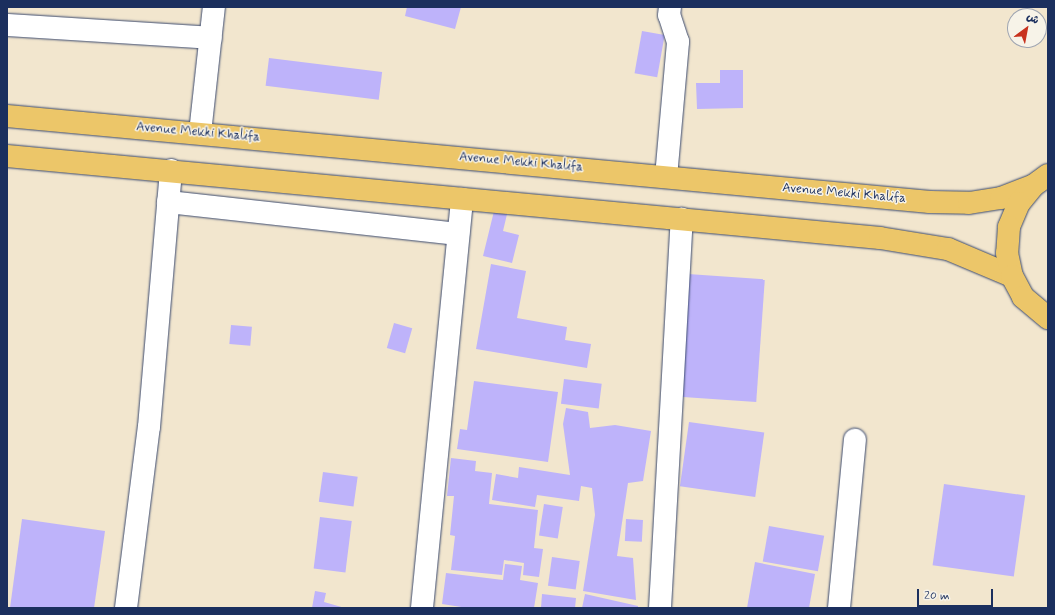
<!DOCTYPE html>
<html>
<head>
<meta charset="utf-8">
<style>
  body { margin:0 }
  #map { position:relative; width:1055px; height:615px; overflow:hidden; background:#f2e6ce; font-family:Mynerve,"Playpen Sans Arabic",sans-serif }
  div>[style] { position:absolute }
  .building>* { inset:0; background:#beb3fa; transform-origin:0 0 }
  .roads { filter:drop-shadow(0 0 1px #3b4a6f) drop-shadow(0 0 1px #3b4a6f) }
  .minor>* { height:22px; margin:-11px; padding:0 11px; transform-origin:11px; border-radius:11px; background:#fff }
  .major>* { height:22px; margin:-11px; padding:0 11px; transform-origin:11px; border-radius:11px; background:#ecc669 }
  span { translate:-50% -50%; white-space:nowrap; text-align:center; line-height:1.15; -webkit-text-stroke:3px #f7f3e8; paint-order:stroke }
  .street-label { font-size:13px; color:#1b2f5e }
  .frame { position:absolute; inset:0; border:8px solid #1b2f5e; pointer-events:none }
  .north { position:absolute; left:1007px; top:8px; width:40px; height:40px; box-sizing:border-box; background:#f7f3e8; border:1px solid #9fa5b1; border-radius:50%; rotate:32deg; font-size:11px; font-weight:700; line-height:16px; text-align:center; color:#1b2f5e }
  .north::after { content:''; display:block; margin:auto; width:14px; height:18px; background:#c8321e; clip-path:polygon(50% 0,100% 100%,50% 72%,0 100%) }
  .scale { position:absolute; left:917px; top:589px; width:76px; height:18px; box-sizing:border-box; border:2px solid #1b2f5e; border-top:0; padding-left:5px; font-size:12px; line-height:14px; white-space:nowrap; color:#1b2f5e; -webkit-text-stroke:3px #f7f3e8; paint-order:stroke }
</style>
</head>
<body>
<div id="map">
  <div class="building">
    <i style="clip-path:polygon(407px 7px,461px 7px,455px 29px,405px 16px)"></i>
    <i style="left:642px;top:31px;width:23px;height:43px;rotate:10deg"></i>
    <i style="left:269px;top:58px;width:114px;height:28px;rotate:7deg"></i>
    <i style="clip-path:polygon(720px 70px,743px 70px,743px 108px,697px 109px,696px 83px,720px 83px)"></i>
    <i style="clip-path:polygon(495px 207px,508px 210px,503px 231px,519px 235px,512px 263px,483px 256px)"></i>
    <i style="clip-path:polygon(491px 264px,526px 271px,517px 318px,567px 327px,565px 340px,591px 344px,587px 368px,476px 349px)"></i>
    <i style="left:688px;top:274px;width:77px;height:123px;rotate:4deg"></i>
    <i style="left:394px;top:323px;width:19px;height:26px;rotate:16deg"></i>
    <i style="left:231px;top:325px;width:21px;height:19px;rotate:5deg"></i>
    <i style="left:564px;top:379px;width:38px;height:25px;rotate:7deg"></i>
    <i style="clip-path:polygon(474px 381px,558px 392px,548px 462px,457px 449px,460px 429px,467px 430px)"></i>
    <i style="clip-path:polygon(566px 408px,588px 412px,590px 428px,615px 425px,651px 431px,643px 481px,628px 483px,617px 556px,633px 558px,636px 600px,583px 591px,595px 515px,592px 488px,581px 486px,579px 501px,537px 495px,535px 507px,492px 500px,496px 474px,518px 478px,519px 467px,570px 475px,563px 424px)"></i>
    <i style="left:689px;top:422px;width:76px;height:65px;rotate:8deg"></i>
    <i style="clip-path:polygon(451px 458px,476px 461px,475px 471px,492px 473px,489px 504px,538px 510px,534px 548px,543px 549px,539px 577px,523px 575px,524px 563px,504px 560px,502px 575px,451px 570px,455px 536px,450px 535px,454px 496px,447px 496px)"></i>
    <i style="left:323px;top:472px;width:35px;height:30px;rotate:8deg"></i>
    <i style="left:944px;top:484px;width:82px;height:82px;rotate:8deg"></i>
    <i style="left:544px;top:504px;width:19px;height:32px;rotate:9deg"></i>
    <i style="left:320px;top:517px;width:32px;height:52px;rotate:7deg"></i>
    <i style="clip-path:polygon(22px 519px,105px 531px,94px 608px,10px 608px)"></i>
    <i style="left:626px;top:519px;width:17px;height:22px;rotate:3deg"></i>
    <i style="left:769px;top:526px;width:56px;height:36px;rotate:10deg"></i>
    <i style="left:552px;top:557px;width:28px;height:29px;rotate:8deg"></i>
    <i style="clip-path:polygon(755px 562px,815px 574px,809px 608px,747px 608px)"></i>
    <i style="clip-path:polygon(505px 564px,522px 566px,520px 580px,538px 583px,534px 608px,468px 608px,442px 604px,446px 573px,503px 580px)"></i>
    <i style="clip-path:polygon(315px 591px,326px 593px,324px 602px,345px 608px,312px 608px)"></i>
    <i style="clip-path:polygon(542px 594px,576px 598px,575px 608px,541px 608px)"></i>
    <i style="clip-path:polygon(585px 594px,638px 606px,638px 608px,582px 608px)"></i>
  </div>
  <div class="roads">
    <div class="minor">
      <i style="left:7px;top:25px;width:204px;rotate:3.6deg"></i>
      <i style="left:200px;top:133px;width:127px;rotate:-83.7deg"></i>
      <i style="left:666px;top:177px;width:136px;rotate:-84.9deg"></i>
      <i style="left:678px;top:42px;width:28px;rotate:-108deg"></i>
      <i style="left:669px;top:15px;width:8px;rotate:-83deg"></i>
      <i style="left:168px;top:202px;width:292px;rotate:6.3deg"></i>
      <i style="left:126px;top:608px;width:182px;rotate:-82.8deg"></i>
      <i style="left:149px;top:427px;width:258px;rotate:-85.1deg"></i>
      <i style="left:422px;top:608px;width:411px;rotate:-84.4deg"></i>
      <i style="left:660px;top:608px;width:390px;rotate:-86.8deg"></i>
      <i style="left:839px;top:608px;width:169px;rotate:-84.6deg"></i>
    </div>
    <div class="major">
      <i style="left:7px;top:116px;width:927px;rotate:5.32deg"></i>
      <i style="left:930px;top:202px;width:39px;rotate:1deg"></i>
      <i style="left:969px;top:203px;width:32px;rotate:-9deg"></i>
      <i style="left:1001px;top:198px;width:34px;rotate:-21deg"></i>
      <i style="left:7px;top:156px;width:877px;rotate:5.37deg"></i>
      <i style="left:880px;top:238px;width:69px;rotate:9.2deg"></i>
      <i style="left:948px;top:249px;width:69px;rotate:22.9deg"></i>
      <i style="left:1048px;top:175px;width:19px;rotate:144deg"></i>
      <i style="left:1033px;top:186px;width:22px;rotate:129deg"></i>
      <i style="left:1019px;top:203px;width:26px;rotate:113deg"></i>
      <i style="left:1009px;top:227px;width:26px;rotate:94deg"></i>
      <i style="left:1007px;top:253px;width:24px;rotate:78deg"></i>
      <i style="left:1012px;top:276px;width:24px;rotate:62deg"></i>
      <i style="left:1023px;top:297px;width:33px;rotate:40deg"></i>
    </div>
  </div>
  <div class="street-label">
    <span style="left:198px;top:133px;rotate:5deg">Avenue Mekki Khalifa</span>
    <span style="left:521px;top:163px;rotate:5deg">Avenue Mekki Khalifa</span>
    <span style="left:844px;top:194px;rotate:5deg">Avenue Mekki Khalifa</span>
  </div>
  <div class="frame"></div>
  <div class="north">ش</div>
  <div class="scale">20 m</div>
</div>
</body>
</html>
